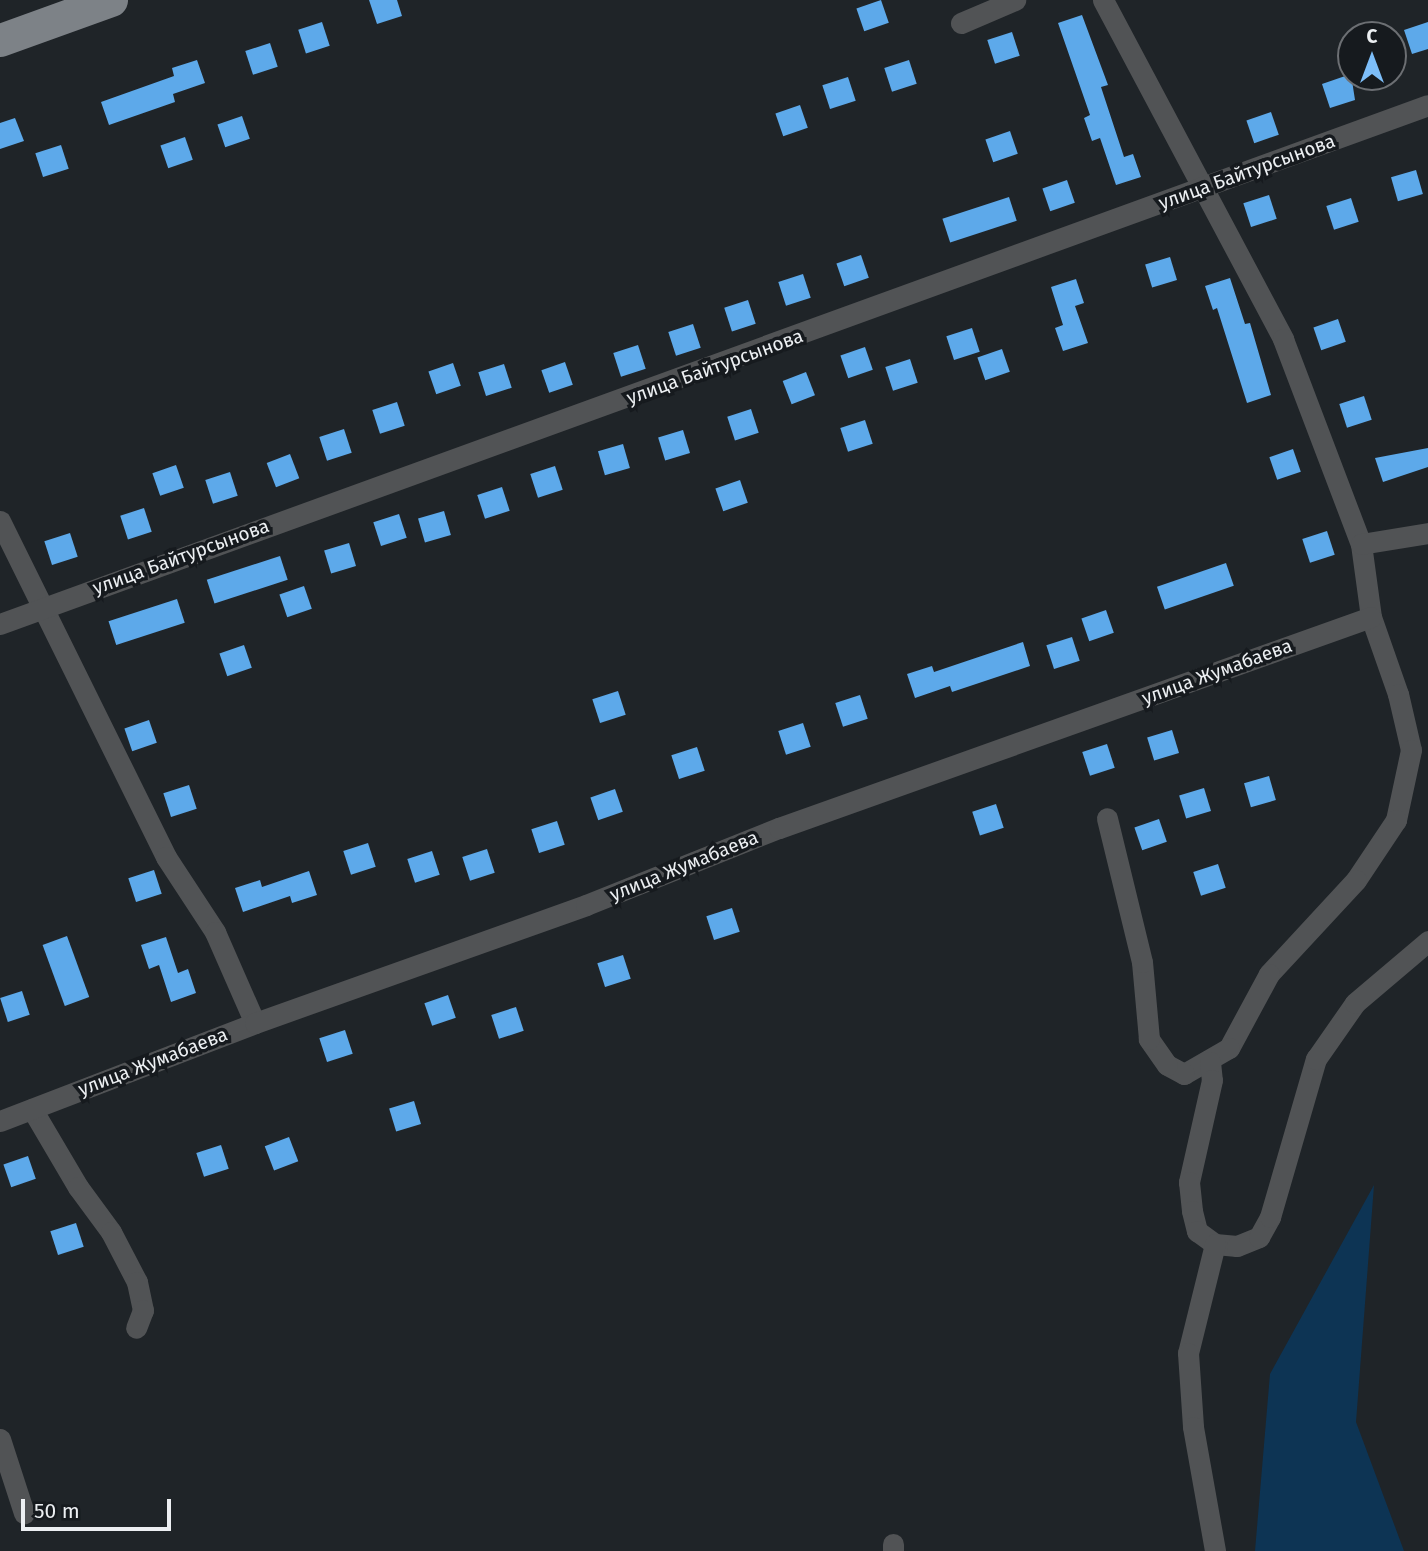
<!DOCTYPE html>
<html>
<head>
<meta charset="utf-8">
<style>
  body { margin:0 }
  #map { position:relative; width:1428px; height:1551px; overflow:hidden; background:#1f2428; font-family:"Fira Sans",sans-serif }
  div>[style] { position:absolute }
  .green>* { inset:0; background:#0d3454 }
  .building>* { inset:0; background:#5da9ea; transform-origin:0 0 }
  .street>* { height:21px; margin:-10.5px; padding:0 10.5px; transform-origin:10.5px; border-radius:10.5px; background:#515355 }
  .primary>* { height:33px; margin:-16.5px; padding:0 16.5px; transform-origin:16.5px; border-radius:16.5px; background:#7d8287 }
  span { translate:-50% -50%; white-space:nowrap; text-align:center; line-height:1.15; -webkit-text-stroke:7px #161a1e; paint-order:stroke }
  .street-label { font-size:19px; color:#eceff2 }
  .north { position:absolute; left:1337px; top:21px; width:70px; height:70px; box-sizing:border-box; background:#161a1e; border:2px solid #6c6f73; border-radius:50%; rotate:0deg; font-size:19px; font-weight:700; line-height:28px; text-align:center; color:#eceff2 }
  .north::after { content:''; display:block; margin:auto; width:24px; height:32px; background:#7dbef9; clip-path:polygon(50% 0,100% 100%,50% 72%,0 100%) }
  .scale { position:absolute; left:21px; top:1499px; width:150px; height:32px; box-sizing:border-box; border:4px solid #eceff2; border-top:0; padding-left:9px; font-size:21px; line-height:24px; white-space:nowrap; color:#eceff2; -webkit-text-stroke:5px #161a1e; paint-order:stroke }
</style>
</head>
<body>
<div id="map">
  <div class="green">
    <i style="clip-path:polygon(1374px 1185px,1356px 1422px,1404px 1551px,1255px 1551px,1270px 1374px)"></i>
  </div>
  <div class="building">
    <i style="clip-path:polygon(369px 0,397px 0,402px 16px,377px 24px)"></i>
    <i style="left:881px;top:0;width:24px;height:26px;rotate:71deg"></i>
    <i style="clip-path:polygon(1082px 15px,1108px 85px,1101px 87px,1124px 157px,1133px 154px,1141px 177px,1116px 185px,1100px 138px,1092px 141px,1084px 118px,1090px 115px,1058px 23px)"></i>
    <i style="left:322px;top:22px;width:25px;height:25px;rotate:72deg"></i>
    <i style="clip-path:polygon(1428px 22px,1428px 49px,1412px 54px,1404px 30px)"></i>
    <i style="left:1012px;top:32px;width:25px;height:26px;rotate:72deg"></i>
    <i style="left:270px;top:43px;width:25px;height:26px;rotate:72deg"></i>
    <i style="clip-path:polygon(197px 60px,205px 83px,173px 94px,175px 102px,109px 125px,101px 102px,174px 76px,172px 68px)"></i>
    <i style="left:909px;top:60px;width:25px;height:26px;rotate:72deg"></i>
    <i style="clip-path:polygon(1351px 74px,1355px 100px,1330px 108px,1322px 84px)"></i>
    <i style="left:848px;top:77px;width:25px;height:27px;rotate:72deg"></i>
    <i style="left:800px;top:105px;width:24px;height:26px;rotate:71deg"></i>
    <i style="left:1271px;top:112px;width:24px;height:26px;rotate:71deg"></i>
    <i style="left:242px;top:116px;width:24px;height:26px;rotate:71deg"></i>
    <i style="clip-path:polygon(15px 118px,24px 141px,0 149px,0 123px)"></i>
    <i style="left:1010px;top:131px;width:24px;height:26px;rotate:71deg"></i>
    <i style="left:185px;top:137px;width:24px;height:26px;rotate:71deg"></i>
    <i style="left:61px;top:145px;width:25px;height:27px;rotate:72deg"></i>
    <i style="left:1416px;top:170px;width:25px;height:26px;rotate:74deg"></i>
    <i style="left:1067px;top:180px;width:24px;height:26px;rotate:71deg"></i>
    <i style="left:1269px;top:195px;width:25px;height:27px;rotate:72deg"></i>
    <i style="left:1009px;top:197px;width:25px;height:70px;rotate:72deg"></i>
    <i style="left:1351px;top:198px;width:25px;height:26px;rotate:72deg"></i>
    <i style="left:861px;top:255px;width:24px;height:26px;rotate:71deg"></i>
    <i style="left:1170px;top:257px;width:24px;height:26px;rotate:73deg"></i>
    <i style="left:803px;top:274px;width:25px;height:26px;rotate:72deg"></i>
    <i style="clip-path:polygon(1230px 278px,1245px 324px,1250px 323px,1271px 395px,1247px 403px,1217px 308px,1213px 310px,1205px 286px)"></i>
    <i style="clip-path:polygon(1076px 279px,1084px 303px,1075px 306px,1088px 343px,1063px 351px,1055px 328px,1063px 325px,1051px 287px)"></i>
    <i style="left:748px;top:300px;width:25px;height:25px;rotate:72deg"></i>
    <i style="left:1338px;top:319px;width:24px;height:26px;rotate:71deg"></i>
    <i style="left:693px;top:324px;width:25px;height:26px;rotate:72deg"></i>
    <i style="left:972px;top:328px;width:25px;height:27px;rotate:72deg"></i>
    <i style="left:638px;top:345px;width:25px;height:26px;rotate:72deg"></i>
    <i style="left:865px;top:347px;width:24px;height:26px;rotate:71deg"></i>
    <i style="left:1002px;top:349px;width:24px;height:26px;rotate:71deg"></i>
    <i style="left:910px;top:359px;width:25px;height:26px;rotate:72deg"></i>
    <i style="left:565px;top:362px;width:24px;height:25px;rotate:71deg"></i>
    <i style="left:453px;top:363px;width:24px;height:26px;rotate:71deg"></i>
    <i style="left:504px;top:364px;width:25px;height:27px;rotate:72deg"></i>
    <i style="left:806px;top:372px;width:25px;height:25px;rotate:69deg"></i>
    <i style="left:1364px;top:396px;width:25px;height:26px;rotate:72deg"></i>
    <i style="left:397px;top:402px;width:25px;height:26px;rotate:72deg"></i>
    <i style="left:751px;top:409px;width:25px;height:25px;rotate:72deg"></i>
    <i style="left:865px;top:420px;width:25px;height:26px;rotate:72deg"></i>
    <i style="left:344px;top:429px;width:25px;height:26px;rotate:72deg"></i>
    <i style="left:683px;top:430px;width:24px;height:26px;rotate:73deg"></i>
    <i style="left:623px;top:444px;width:25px;height:26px;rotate:74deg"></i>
    <i style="clip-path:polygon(1428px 448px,1428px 467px,1383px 482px,1375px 458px)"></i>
    <i style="left:1293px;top:449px;width:24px;height:25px;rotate:71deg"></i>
    <i style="left:290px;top:454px;width:26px;height:25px;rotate:69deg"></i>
    <i style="left:176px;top:465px;width:24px;height:25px;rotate:71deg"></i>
    <i style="left:555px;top:466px;width:25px;height:26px;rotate:72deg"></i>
    <i style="left:230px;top:472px;width:25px;height:26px;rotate:72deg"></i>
    <i style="left:740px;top:480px;width:24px;height:26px;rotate:71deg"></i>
    <i style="left:502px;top:487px;width:25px;height:26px;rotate:72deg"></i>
    <i style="left:144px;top:508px;width:25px;height:25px;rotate:72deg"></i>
    <i style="left:444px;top:511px;width:25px;height:27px;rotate:74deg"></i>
    <i style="left:399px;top:514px;width:25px;height:27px;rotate:72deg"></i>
    <i style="left:1327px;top:531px;width:25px;height:26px;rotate:72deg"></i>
    <i style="left:70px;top:533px;width:25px;height:27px;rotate:72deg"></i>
    <i style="left:349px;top:543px;width:24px;height:26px;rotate:73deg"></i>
    <i style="left:280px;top:556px;width:25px;height:77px;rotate:72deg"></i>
    <i style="left:1226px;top:563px;width:24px;height:73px;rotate:71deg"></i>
    <i style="left:304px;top:586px;width:24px;height:26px;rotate:71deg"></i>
    <i style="left:177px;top:599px;width:25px;height:72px;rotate:72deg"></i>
    <i style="left:1106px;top:610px;width:24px;height:26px;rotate:71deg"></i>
    <i style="left:1072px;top:637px;width:25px;height:27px;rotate:72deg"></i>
    <i style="clip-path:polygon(1023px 642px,1030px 666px,952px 692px,950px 686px,915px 698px,907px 674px,932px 666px,934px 672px)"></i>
    <i style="left:244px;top:645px;width:24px;height:26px;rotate:71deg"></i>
    <i style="left:618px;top:691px;width:25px;height:27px;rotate:72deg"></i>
    <i style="left:860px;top:695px;width:25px;height:26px;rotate:72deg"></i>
    <i style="left:149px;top:720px;width:24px;height:26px;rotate:71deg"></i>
    <i style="left:803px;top:723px;width:25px;height:26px;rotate:72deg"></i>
    <i style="left:1172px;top:730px;width:24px;height:26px;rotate:73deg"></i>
    <i style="left:1107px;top:744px;width:25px;height:26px;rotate:72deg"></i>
    <i style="left:697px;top:747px;width:25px;height:27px;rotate:72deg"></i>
    <i style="left:1269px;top:776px;width:25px;height:26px;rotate:74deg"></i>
    <i style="left:189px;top:785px;width:25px;height:27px;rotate:72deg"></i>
    <i style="left:1204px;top:788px;width:24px;height:26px;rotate:73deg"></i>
    <i style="left:615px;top:789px;width:24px;height:26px;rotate:71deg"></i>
    <i style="left:996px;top:804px;width:25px;height:25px;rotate:72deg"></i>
    <i style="left:1159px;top:819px;width:24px;height:26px;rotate:71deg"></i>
    <i style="left:557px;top:821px;width:25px;height:27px;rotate:72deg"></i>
    <i style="left:368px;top:843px;width:25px;height:26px;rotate:72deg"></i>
    <i style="left:487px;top:849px;width:25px;height:26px;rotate:72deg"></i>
    <i style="left:432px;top:851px;width:25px;height:26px;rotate:72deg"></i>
    <i style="left:1218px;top:864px;width:25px;height:26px;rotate:72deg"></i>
    <i style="left:154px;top:870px;width:25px;height:27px;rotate:72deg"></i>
    <i style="clip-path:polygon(309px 871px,317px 895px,292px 903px,290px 896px,243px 912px,235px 888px,260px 880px,262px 887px)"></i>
    <i style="left:732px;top:908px;width:25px;height:27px;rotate:72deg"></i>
    <i style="left:67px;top:936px;width:65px;height:26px;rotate:70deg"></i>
    <i style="clip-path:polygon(166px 937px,178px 973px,188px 969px,196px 993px,171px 1002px,159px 965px,149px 969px,141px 945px)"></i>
    <i style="left:623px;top:955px;width:25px;height:27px;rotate:72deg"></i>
    <i style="left:22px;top:991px;width:25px;height:23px;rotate:72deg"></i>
    <i style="left:448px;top:995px;width:24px;height:25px;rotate:71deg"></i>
    <i style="left:516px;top:1007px;width:25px;height:26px;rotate:72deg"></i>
    <i style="left:345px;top:1030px;width:25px;height:27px;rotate:72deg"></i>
    <i style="left:414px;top:1101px;width:24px;height:26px;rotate:73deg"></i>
    <i style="left:289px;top:1137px;width:26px;height:26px;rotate:69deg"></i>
    <i style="left:221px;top:1145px;width:25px;height:26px;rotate:72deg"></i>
    <i style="left:28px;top:1156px;width:24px;height:26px;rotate:71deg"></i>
    <i style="left:76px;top:1223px;width:25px;height:27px;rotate:72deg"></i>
  </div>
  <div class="street">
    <i style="left:1103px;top:0;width:384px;rotate:62deg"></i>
    <i style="left:1283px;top:339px;width:219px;rotate:69.2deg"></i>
    <i style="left:1361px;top:544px;width:74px;rotate:82.2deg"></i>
    <i style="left:1371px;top:617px;width:82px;rotate:70.7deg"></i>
    <i style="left:1398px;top:694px;width:57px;rotate:76.9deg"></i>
    <i style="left:1411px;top:750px;width:72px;rotate:102.1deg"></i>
    <i style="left:1396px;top:820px;width:72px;rotate:123.7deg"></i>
    <i style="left:1356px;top:880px;width:128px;rotate:132.8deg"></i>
    <i style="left:1269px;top:974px;width:84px;rotate:118.4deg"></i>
    <i style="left:1229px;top:1048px;width:52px;rotate:150deg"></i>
    <i style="left:1184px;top:1074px;width:19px;rotate:-152deg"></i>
    <i style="left:1167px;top:1065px;width:32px;rotate:-125deg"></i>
    <i style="left:1149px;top:1039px;width:77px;rotate:-95.2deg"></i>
    <i style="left:1142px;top:962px;width:148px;rotate:-103.7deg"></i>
    <i style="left:961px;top:23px;width:59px;rotate:-23.1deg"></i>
    <i style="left:0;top:521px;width:375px;rotate:63.7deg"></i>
    <i style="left:166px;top:857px;width:90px;rotate:56.8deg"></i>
    <i style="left:215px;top:932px;width:99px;rotate:66.3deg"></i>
    <i style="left:1361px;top:544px;width:68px;rotate:-9.3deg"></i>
    <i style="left:0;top:624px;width:1519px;rotate:-19.97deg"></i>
    <i style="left:1210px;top:1062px;width:18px;rotate:84deg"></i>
    <i style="left:1212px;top:1080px;width:105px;rotate:102.7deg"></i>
    <i style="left:1189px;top:1182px;width:29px;rotate:84deg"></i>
    <i style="left:1192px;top:1211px;width:21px;rotate:76deg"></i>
    <i style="left:1197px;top:1231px;width:22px;rotate:36deg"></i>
    <i style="left:1215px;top:1244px;width:22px;rotate:5deg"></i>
    <i style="left:1237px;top:1246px;width:24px;rotate:-22deg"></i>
    <i style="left:1259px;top:1237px;width:23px;rotate:-61deg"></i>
    <i style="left:1270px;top:1217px;width:165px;rotate:-73.8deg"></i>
    <i style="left:1316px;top:1059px;width:68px;rotate:-55.1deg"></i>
    <i style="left:1355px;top:1003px;width:96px;rotate:-40.3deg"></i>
    <i style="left:32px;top:1109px;width:91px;rotate:59.5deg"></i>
    <i style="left:78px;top:1187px;width:56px;rotate:53.7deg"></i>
    <i style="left:111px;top:1232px;width:56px;rotate:62.5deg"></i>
    <i style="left:137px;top:1282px;width:29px;rotate:78deg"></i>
    <i style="left:143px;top:1310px;width:19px;rotate:111deg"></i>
    <i style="left:0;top:1121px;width:273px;rotate:-21deg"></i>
    <i style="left:255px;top:1023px;width:351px;rotate:-19.6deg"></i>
    <i style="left:586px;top:905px;width:208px;rotate:-21.8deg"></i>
    <i style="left:779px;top:828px;width:628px;rotate:-19.62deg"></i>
    <i style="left:1215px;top:1244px;width:112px;rotate:103.9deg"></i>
    <i style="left:1188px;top:1353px;width:74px;rotate:86.1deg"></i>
    <i style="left:1193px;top:1427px;width:126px;rotate:79.9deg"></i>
    <i style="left:0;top:1439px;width:78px;rotate:72deg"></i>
    <i style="left:893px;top:1544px;width:7px;rotate:90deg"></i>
  </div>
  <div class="primary">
    <i style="left:0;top:40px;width:118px;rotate:-19.8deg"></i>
  </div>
  <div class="street-label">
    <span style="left:1247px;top:172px;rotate:-20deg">улица Байтурсынова</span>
    <span style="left:715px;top:367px;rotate:-20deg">улица Байтурсынова</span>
    <span style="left:181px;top:557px;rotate:-20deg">улица Байтурсынова</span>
    <span style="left:1217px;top:672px;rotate:-20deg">улица Жумабаева</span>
    <span style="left:684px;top:866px;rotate:-22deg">улица Жумабаева</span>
    <span style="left:153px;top:1062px;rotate:-21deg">улица Жумабаева</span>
  </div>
  <div class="north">С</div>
  <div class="scale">50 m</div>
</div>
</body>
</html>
